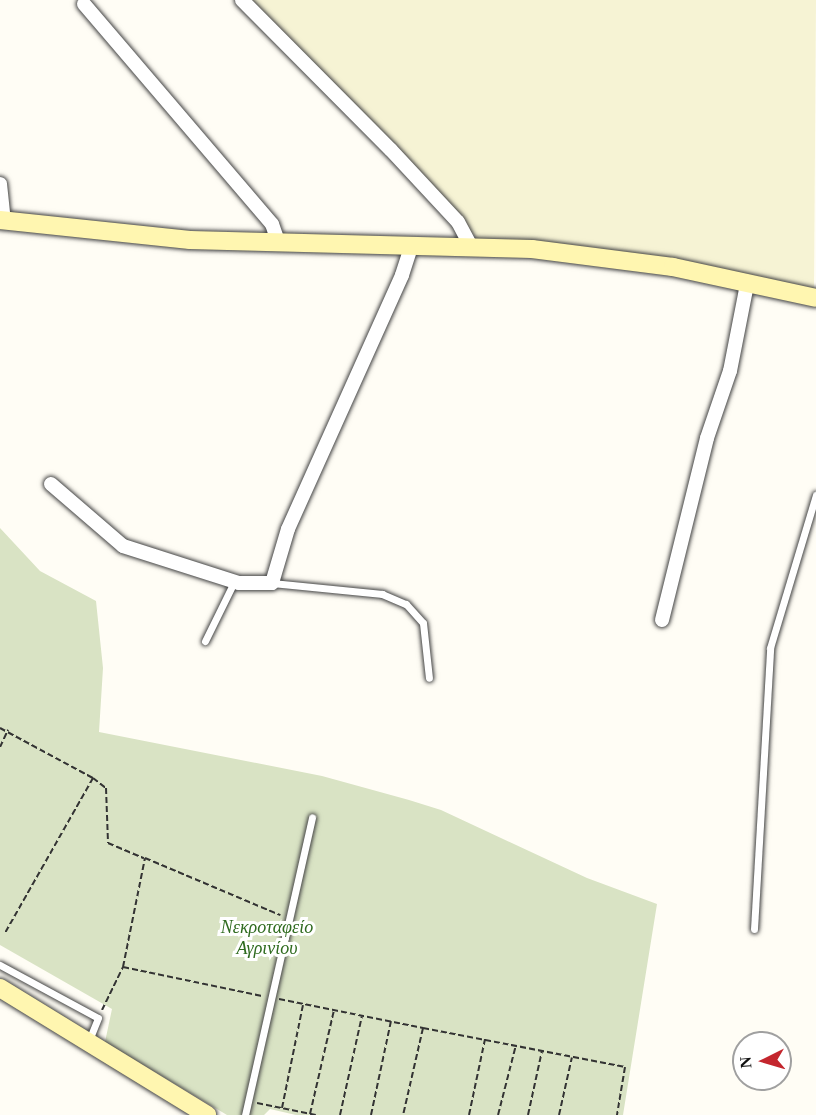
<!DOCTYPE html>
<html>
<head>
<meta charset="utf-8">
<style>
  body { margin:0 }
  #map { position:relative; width:816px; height:1115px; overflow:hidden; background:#fffdf5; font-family:"Times New Roman",serif }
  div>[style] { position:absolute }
  .farmland>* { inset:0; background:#f6f3d4 }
  .cemetery>* { inset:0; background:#d9e3c4 }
  .path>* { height:2px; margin-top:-1px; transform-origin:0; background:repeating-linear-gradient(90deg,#333 0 6px,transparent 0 9px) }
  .roads { filter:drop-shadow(0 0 2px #444) drop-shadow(0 0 2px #444) }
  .lane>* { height:7px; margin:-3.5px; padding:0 3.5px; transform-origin:3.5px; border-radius:3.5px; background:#fff }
  .street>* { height:14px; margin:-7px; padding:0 7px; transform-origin:7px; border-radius:7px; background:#fff }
  .secondary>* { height:18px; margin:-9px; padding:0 9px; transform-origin:9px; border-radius:9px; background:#fff6b0 }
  span { translate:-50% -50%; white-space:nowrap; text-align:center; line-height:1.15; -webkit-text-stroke:6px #fff; paint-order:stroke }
  .park-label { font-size:18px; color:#2f6b1f; font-style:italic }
  .north { position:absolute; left:732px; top:1031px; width:60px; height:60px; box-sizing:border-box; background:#fff; border:2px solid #a0a0a0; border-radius:50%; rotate:265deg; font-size:16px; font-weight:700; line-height:24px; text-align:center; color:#111 }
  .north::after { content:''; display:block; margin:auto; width:21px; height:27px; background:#c4262e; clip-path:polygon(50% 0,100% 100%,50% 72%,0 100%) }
</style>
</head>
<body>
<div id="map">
  <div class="farmland">
    <i style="clip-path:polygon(252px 0,816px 0,814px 291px,478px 239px)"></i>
  </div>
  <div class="cemetery">
    <i style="clip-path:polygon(0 528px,40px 571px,96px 601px,103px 668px,99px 732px,322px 776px,409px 800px,441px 810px,587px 878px,657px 904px,623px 1115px,296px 1115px,270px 1109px,264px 1115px,227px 1115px,105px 1042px,112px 1009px,0 945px)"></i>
  </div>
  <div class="path">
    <i style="left:0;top:728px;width:106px;rotate:28.3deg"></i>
    <i style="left:93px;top:778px;width:178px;rotate:119.6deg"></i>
    <i style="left:0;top:747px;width:19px;rotate:-65deg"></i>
    <i style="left:93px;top:778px;width:16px;rotate:38deg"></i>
    <i style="left:106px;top:788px;width:55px;rotate:87.9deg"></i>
    <i style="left:108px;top:843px;width:39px;rotate:23deg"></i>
    <i style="left:123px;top:967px;width:142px;rotate:11.8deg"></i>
    <i style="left:279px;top:999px;width:147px;rotate:11.4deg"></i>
    <i style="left:423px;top:1028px;width:89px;rotate:102.9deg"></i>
    <i style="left:102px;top:1010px;width:48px;rotate:-64deg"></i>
    <i style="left:123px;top:967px;width:111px;rotate:-78.6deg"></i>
    <i style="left:145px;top:858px;width:147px;rotate:22.9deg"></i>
    <i style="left:423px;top:1028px;width:206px;rotate:10.9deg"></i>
    <i style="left:625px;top:1067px;width:49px;rotate:99.5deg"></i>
    <i style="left:257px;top:1103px;width:60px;rotate:11.5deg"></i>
    <i style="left:282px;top:1108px;width:105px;rotate:-78.5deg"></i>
    <i style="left:310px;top:1114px;width:107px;rotate:-77deg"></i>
    <i style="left:340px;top:1115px;width:101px;rotate:-77.5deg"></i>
    <i style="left:371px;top:1115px;width:96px;rotate:-78deg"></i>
    <i style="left:469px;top:1115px;width:78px;rotate:-78.1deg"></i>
    <i style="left:498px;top:1115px;width:72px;rotate:-75.6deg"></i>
    <i style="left:528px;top:1115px;width:66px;rotate:-77.7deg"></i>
    <i style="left:559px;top:1115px;width:59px;rotate:-77.4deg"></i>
  </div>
  <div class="roads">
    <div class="lane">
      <i style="left:272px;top:583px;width:111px;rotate:5.7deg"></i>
      <i style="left:382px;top:594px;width:26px;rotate:23deg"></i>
      <i style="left:406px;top:604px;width:25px;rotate:48deg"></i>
      <i style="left:423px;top:623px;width:55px;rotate:83.8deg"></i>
      <i style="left:205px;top:641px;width:66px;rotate:-63.8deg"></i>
      <i style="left:754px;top:929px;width:281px;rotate:-86.7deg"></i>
      <i style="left:770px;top:648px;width:160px;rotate:-73.3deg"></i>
      <i style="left:0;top:965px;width:111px;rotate:28.4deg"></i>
      <i style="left:98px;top:1018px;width:24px;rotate:112deg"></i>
      <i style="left:245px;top:1115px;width:305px;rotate:-77.3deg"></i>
    </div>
    <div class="street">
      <i style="left:242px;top:0;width:211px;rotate:45.2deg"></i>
      <i style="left:391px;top:150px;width:98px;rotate:47.1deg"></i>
      <i style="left:458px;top:222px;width:27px;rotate:62deg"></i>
      <i style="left:84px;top:4px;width:289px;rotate:49.5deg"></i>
      <i style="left:272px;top:224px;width:21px;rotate:71deg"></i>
      <i style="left:0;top:184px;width:37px;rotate:84deg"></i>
      <i style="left:51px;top:484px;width:95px;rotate:40.7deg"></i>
      <i style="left:123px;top:546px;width:122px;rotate:17.7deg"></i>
      <i style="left:239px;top:583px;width:33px"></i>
      <i style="left:272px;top:583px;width:56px;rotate:-73.5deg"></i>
      <i style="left:288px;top:529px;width:278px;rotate:-65.8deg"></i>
      <i style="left:402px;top:275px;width:29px;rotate:-72deg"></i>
      <i style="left:662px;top:620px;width:187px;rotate:-76.1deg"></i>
      <i style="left:707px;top:438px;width:71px;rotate:-71.1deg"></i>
      <i style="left:730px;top:371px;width:89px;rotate:-78.9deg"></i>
    </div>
    <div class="secondary">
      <i style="left:0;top:220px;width:191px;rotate:6deg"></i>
      <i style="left:190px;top:240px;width:342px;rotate:1.5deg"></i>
      <i style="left:532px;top:249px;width:142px;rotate:7.3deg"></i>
      <i style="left:673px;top:267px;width:146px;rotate:12.2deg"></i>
      <i style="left:0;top:988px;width:243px;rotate:31.5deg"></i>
    </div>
  </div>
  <div class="park-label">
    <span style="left:267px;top:938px">Νεκροταφείο<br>Αγρινίου</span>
  </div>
  <div class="north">N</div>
</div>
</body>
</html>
